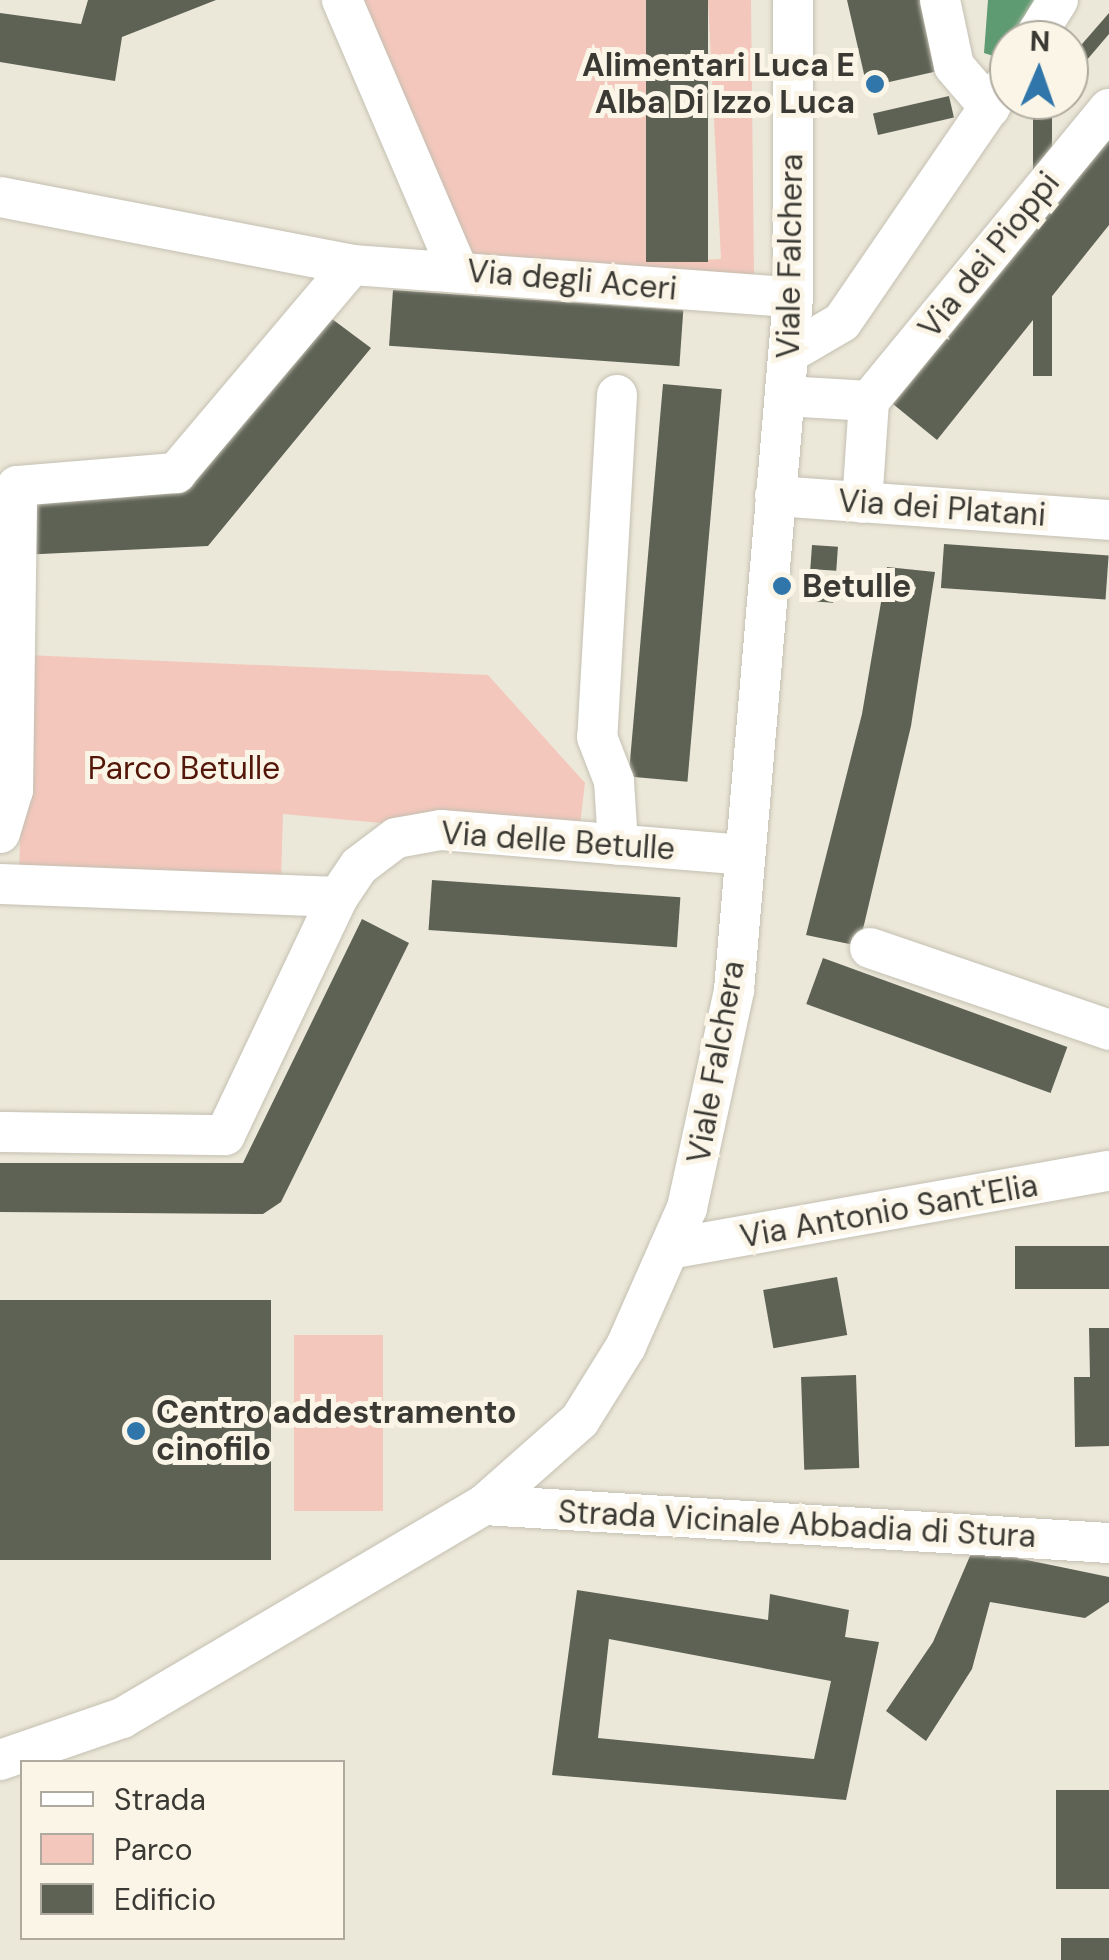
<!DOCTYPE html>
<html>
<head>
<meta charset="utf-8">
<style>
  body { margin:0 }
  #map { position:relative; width:1109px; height:1960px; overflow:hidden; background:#ece8d9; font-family:"DM Sans",sans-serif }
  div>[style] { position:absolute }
  .green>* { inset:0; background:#f3c7bc; transform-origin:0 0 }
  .water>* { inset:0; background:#5e9a72 }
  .building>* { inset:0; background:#5d6255; transform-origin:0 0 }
  .roads { filter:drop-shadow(0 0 2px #c4c0b2) drop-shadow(0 0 2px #c4c0b2) }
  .minor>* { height:40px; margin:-20px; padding:0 20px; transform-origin:20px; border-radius:20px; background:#fff }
  .dots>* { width:28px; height:28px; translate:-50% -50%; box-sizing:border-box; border:5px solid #faf5e6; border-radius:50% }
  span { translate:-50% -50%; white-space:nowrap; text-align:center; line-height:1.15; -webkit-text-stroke:10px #faf5e6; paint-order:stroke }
  .poi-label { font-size:32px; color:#3b3934; font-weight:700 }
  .right { translate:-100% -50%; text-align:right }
  .left { translate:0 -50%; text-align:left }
  .street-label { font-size:32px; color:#3b3934 }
  .park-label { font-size:32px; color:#531609 }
  .legend { position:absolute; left:20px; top:1760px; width:325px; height:180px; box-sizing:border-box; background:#faf5e6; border:2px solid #aeaa9f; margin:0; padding:12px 18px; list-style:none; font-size:30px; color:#3b3934 }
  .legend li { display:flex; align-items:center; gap:20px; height:50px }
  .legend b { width:50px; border:2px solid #aeaa9f }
  .north { position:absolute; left:989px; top:20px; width:100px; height:100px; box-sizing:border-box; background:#faf5e6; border:2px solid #aeaa9f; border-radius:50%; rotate:2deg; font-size:28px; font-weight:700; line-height:40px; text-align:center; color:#3b3934 }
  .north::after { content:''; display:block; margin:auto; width:35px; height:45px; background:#3076ab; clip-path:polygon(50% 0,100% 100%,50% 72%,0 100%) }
</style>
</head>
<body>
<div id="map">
  <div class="green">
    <i style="clip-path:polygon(355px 0,646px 0,660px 262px,721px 259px,708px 0,751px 0,754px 278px,463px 258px)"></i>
    <i style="clip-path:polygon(26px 655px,488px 675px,585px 783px,578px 841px,283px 814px,281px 879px,19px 871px)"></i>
    <i style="left:294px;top:1335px;width:89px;height:176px"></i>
  </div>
  <div class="water">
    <i style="clip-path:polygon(988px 0,1042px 0,1027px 40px,1009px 40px,1009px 61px,984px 53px)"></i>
  </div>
  <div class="building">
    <i style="clip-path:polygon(88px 0,216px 0,122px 37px,115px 81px,0 62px,0 13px,81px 24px)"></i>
    <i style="left:646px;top:0;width:62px;height:262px"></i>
    <i style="clip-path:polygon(847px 0,922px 0,938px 71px,867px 87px)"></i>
    <i style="clip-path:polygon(1109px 13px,1109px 34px,1069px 81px,1069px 59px)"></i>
    <i style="left:949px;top:96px;width:22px;height:78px;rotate:77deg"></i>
    <i style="left:1033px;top:100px;width:19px;height:276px"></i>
    <i style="clip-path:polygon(1109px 140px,1109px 225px,937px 440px,893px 404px)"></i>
    <i style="left:393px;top:290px;width:291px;height:56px;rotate:4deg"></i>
    <i style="clip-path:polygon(328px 316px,371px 348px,208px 546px,20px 555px,19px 503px,185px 492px)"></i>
    <i style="left:663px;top:384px;width:59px;height:394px;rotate:5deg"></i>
    <i style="left:944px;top:544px;width:165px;height:44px;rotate:4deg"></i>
    <i style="left:812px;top:545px;width:26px;height:24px;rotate:4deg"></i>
    <i style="clip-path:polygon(887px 567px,935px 572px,911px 726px,859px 946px,806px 935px,862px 714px)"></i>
    <i style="left:809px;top:576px;width:26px;height:25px;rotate:4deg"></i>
    <i style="left:432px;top:880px;width:249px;height:50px;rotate:4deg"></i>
    <i style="clip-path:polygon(362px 919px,409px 943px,281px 1202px,263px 1214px,0 1212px,0 1163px,243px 1163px)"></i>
    <i style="left:823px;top:958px;width:260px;height:49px;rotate:20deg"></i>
    <i style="left:1109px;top:1246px;width:43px;height:94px;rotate:90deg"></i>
    <i style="left:837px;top:1277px;width:59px;height:75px;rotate:80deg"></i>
    <i style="left:271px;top:1300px;width:260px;height:271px;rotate:90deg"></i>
    <i style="clip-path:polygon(1089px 1328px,1109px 1328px,1109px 1446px,1075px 1447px,1074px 1377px,1090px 1377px)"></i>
    <i style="left:856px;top:1375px;width:93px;height:55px;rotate:88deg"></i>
    <i style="clip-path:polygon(973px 1549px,1109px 1577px,1109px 1602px,1085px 1618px,990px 1602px,972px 1669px,926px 1741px,886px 1711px,933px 1642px)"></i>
    <i style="clip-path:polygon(evenodd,577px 1590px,768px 1620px,770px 1594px,849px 1610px,845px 1637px,879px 1642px,846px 1800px,552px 1775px,577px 1590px,609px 1639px,831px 1681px,814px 1759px,598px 1738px,609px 1639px)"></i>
    <i style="left:1109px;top:1790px;width:99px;height:53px;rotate:90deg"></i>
    <i style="left:1109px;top:1938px;width:22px;height:48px;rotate:90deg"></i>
  </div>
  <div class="roads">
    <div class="minor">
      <i style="left:342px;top:0;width:295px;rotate:66.8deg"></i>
      <i style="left:940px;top:0;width:67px;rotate:78deg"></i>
      <i style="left:954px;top:66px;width:55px;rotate:49.4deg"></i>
      <i style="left:1033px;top:40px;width:47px;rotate:-58deg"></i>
      <i style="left:0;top:197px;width:359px;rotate:10.9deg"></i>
      <i style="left:352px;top:265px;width:442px;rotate:4.2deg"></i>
      <i style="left:789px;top:353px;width:61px;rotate:-30.3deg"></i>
      <i style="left:842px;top:322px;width:296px;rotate:-55.6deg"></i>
      <i style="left:617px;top:395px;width:343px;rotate:93.3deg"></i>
      <i style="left:597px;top:737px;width:47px;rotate:68.9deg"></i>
      <i style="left:614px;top:781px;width:64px;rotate:86.4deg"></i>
      <i style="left:785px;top:396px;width:84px;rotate:3.4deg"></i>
      <i style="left:869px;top:401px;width:102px;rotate:93.9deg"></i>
      <i style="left:869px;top:401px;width:378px;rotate:-50.6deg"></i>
      <i style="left:775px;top:496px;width:335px;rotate:4.1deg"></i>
      <i style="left:0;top:785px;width:14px;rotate:21deg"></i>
      <i style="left:13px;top:790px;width:45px;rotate:106.8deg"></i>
      <i style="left:13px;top:790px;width:304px;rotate:-89.2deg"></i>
      <i style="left:17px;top:486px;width:160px;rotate:-4.7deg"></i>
      <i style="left:176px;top:473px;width:272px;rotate:-49.8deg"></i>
      <i style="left:0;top:884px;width:338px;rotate:2.2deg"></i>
      <i style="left:870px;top:948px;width:253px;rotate:18.9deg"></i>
      <i style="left:0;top:1132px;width:225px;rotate:0.8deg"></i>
      <i style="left:225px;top:1135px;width:263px;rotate:-64.6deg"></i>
      <i style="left:338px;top:897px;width:37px;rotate:-56deg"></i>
      <i style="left:359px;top:866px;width:46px;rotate:-37.1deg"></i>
      <i style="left:396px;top:838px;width:46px;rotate:-10.1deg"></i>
      <i style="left:441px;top:830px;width:304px;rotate:4.7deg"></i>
      <i style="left:669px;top:1249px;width:447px;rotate:-10.1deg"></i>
      <i style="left:484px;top:1505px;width:626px;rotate:3.48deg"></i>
      <i style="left:0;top:1760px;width:129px;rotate:-19deg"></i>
      <i style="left:122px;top:1718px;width:420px;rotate:-30.5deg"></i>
      <i style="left:484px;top:1505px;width:128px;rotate:-41.5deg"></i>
      <i style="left:580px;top:1420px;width:87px;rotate:-58.1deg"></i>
      <i style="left:626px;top:1346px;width:151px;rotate:-66.2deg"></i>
      <i style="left:687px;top:1208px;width:223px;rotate:-77.8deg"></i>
      <i style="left:734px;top:990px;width:696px;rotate:-85.13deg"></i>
      <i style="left:793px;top:297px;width:297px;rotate:-90deg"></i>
    </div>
  </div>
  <div class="dots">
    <i style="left:875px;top:84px;background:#3076ab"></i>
    <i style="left:782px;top:586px;background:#3076ab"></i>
    <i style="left:136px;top:1431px;background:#3076ab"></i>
  </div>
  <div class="poi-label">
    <span class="right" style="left:855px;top:84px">Alimentari Luca E<br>Alba Di Izzo Luca</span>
    <span class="left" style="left:802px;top:586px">Betulle</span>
    <span class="left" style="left:156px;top:1431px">Centro addestramento<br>cinofilo</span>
  </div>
  <div class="street-label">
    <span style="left:989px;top:255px;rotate:-51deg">Via dei Pioppi</span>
    <span style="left:790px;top:256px;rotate:-89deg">Viale Falchera</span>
    <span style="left:572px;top:280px;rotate:5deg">Via degli Aceri</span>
    <span style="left:942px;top:508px;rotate:4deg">Via dei Platani</span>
    <span style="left:558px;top:841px;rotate:4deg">Via delle Betulle</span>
    <span style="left:716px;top:1062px;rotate:-80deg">Viale Falchera</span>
    <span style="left:889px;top:1211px;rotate:-10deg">Via Antonio Sant'Elia</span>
    <span style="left:797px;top:1524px;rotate:3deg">Strada Vicinale Abbadia di Stura</span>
  </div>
  <div class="park-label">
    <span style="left:184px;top:768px">Parco Betulle</span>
  </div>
  <ul class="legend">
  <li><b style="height:12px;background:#fff"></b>Strada</li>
  <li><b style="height:28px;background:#f3c7bc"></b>Parco</li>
  <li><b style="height:28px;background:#5d6255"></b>Edificio</li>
  </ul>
  <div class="north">N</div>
</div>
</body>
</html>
